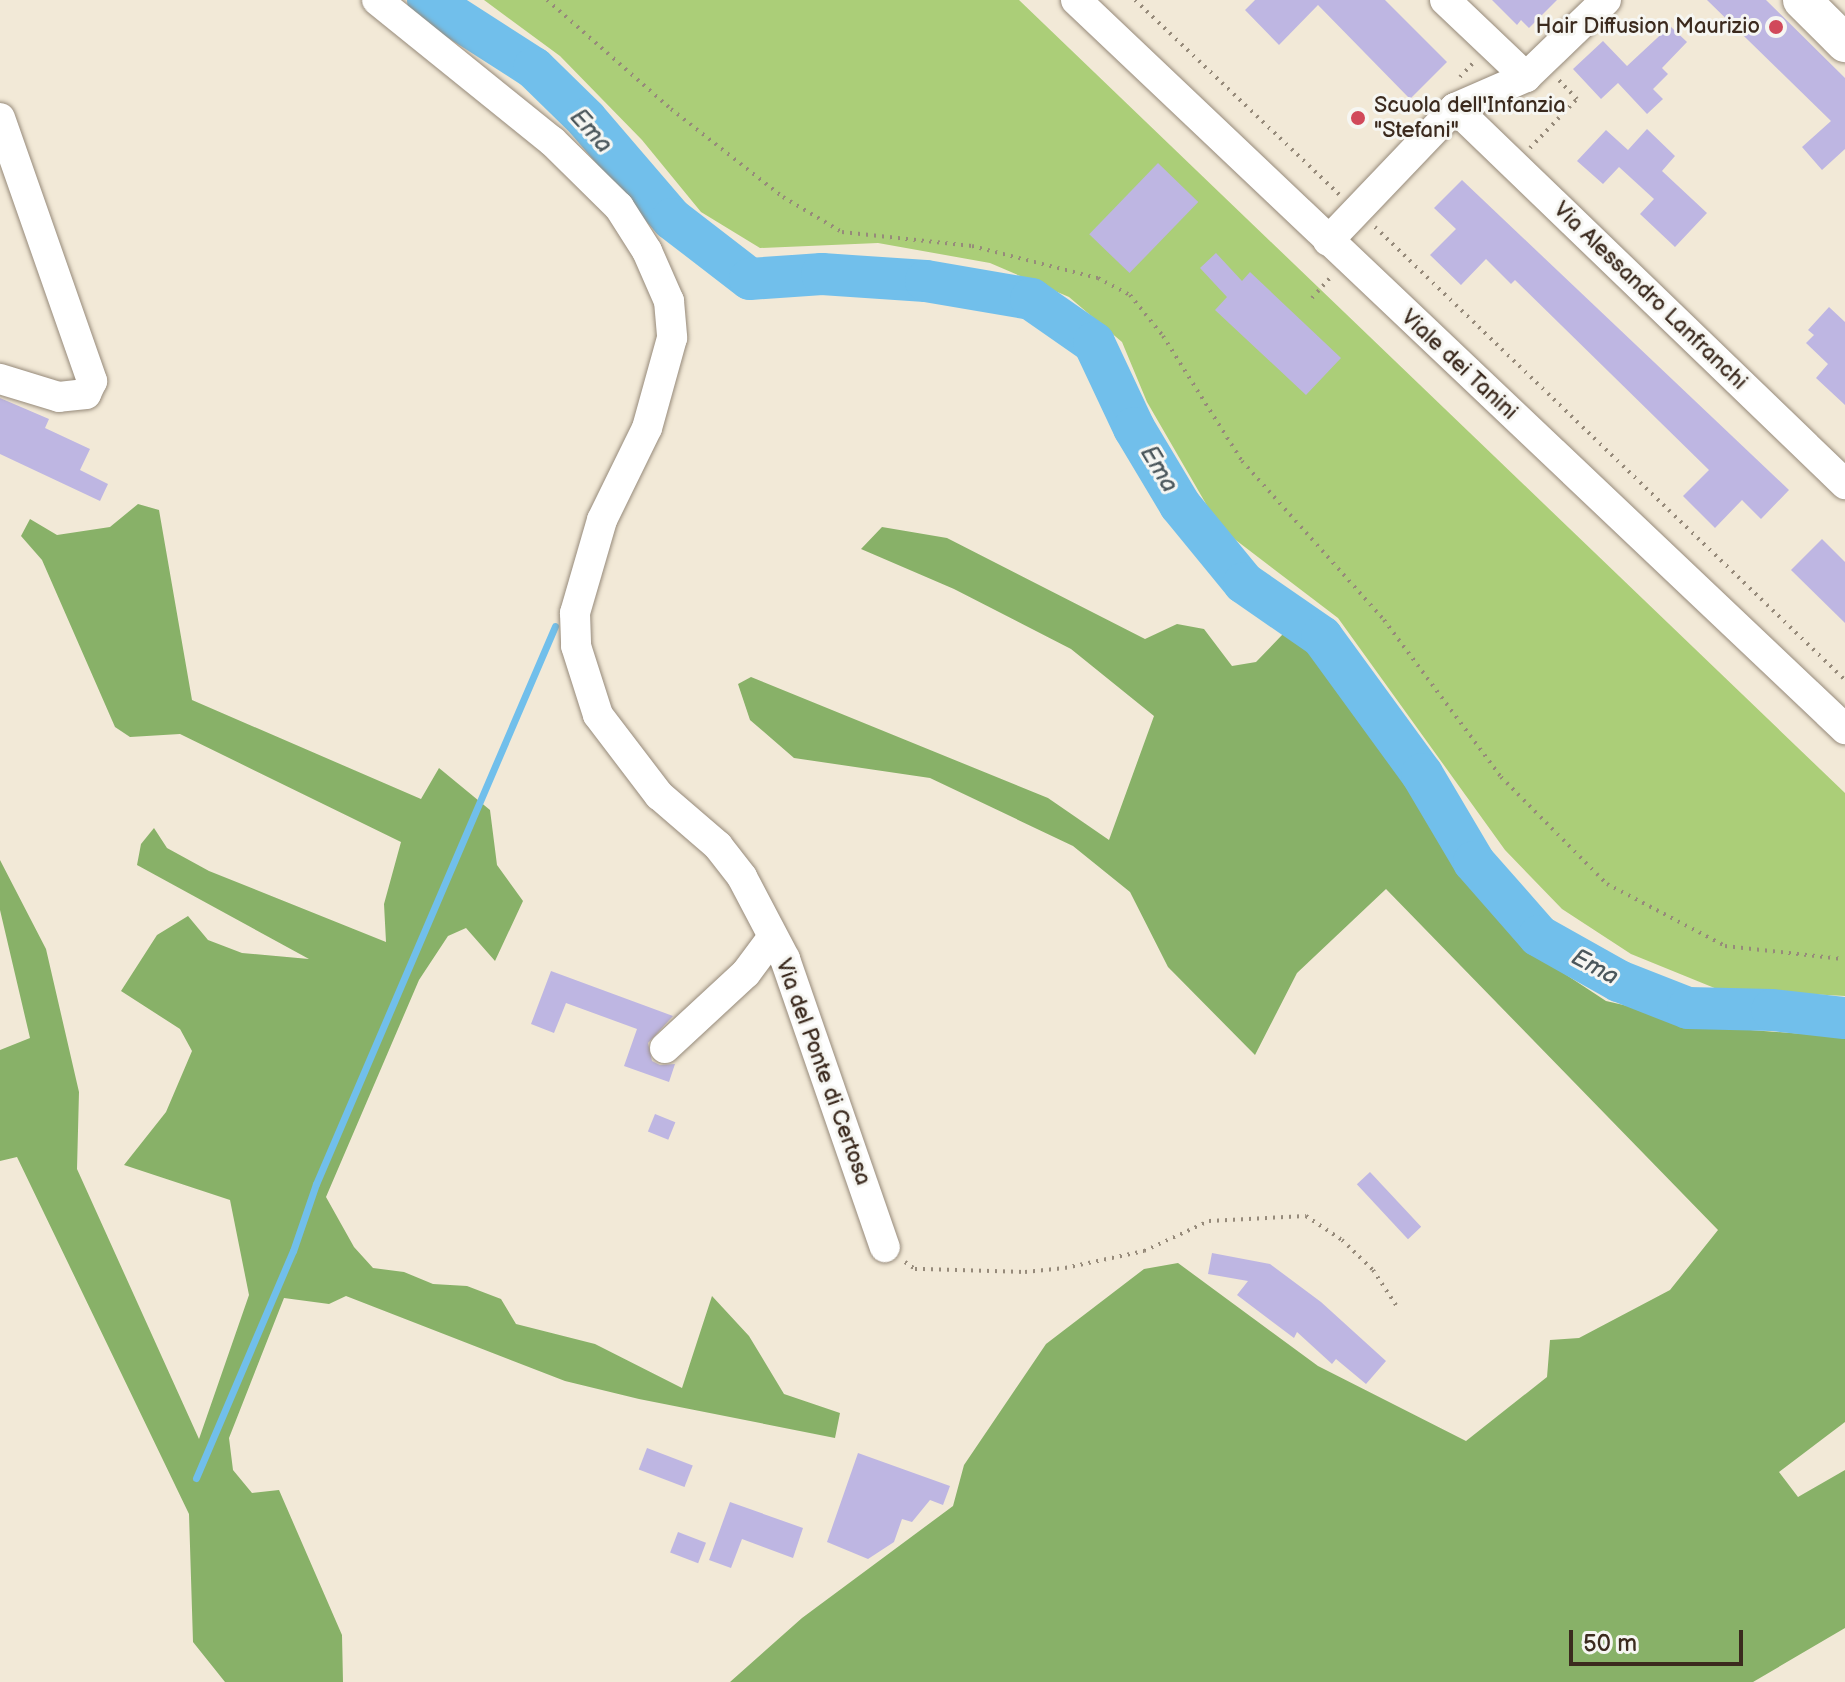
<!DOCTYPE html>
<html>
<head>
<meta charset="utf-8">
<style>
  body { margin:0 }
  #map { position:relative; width:1845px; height:1682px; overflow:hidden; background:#f2e9d7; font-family:"Balsamiq Sans",sans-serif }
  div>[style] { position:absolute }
  .green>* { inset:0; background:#abce78 }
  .forest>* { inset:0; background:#88b168 }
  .stream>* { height:7px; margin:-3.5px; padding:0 3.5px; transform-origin:3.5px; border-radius:3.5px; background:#71bfeb }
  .river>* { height:42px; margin:-21px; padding:0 21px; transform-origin:21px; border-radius:21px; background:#71bfeb }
  .building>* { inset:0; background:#beb6e2; transform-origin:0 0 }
  .path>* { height:4px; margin-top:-2px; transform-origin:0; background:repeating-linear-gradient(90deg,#968a7a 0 2px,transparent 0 8px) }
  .roads { filter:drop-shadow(0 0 2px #968a7a) drop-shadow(0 0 2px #968a7a) }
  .minor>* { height:30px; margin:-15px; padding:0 15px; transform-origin:15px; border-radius:15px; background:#fff }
  .major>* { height:38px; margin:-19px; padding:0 19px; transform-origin:19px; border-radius:19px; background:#fff }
  .dots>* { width:22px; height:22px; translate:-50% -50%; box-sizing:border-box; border:4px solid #f6f6f2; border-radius:50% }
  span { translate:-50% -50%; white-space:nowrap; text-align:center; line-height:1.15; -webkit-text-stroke:6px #f6f6f2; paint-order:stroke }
  .poi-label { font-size:22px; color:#3b2a1e }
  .right { translate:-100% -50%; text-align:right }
  .left { translate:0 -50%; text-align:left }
  .street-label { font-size:22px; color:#3b2a1e }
  .water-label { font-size:24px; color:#4b575c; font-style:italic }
  .scale { position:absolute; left:1569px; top:1630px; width:174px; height:36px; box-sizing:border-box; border:4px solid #3b2a1e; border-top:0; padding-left:10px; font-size:24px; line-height:28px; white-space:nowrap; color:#3b2a1e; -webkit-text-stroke:6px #f6f6f2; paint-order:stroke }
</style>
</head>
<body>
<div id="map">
  <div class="green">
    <i style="clip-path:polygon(484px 0,1019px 0,1845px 793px,1845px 996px,1717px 989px,1631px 954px,1562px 909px,1505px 850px,1338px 618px,1220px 528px,1147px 402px,1122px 342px,1069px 297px,990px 263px,878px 243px,760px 248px,701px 212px,642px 140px,560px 56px)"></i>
  </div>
  <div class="forest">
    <i style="clip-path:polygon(138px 504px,159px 510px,192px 700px,421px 799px,439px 768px,490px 810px,497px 865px,523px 901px,495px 961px,466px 928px,448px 936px,419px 980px,326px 1197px,354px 1247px,373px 1268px,404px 1272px,433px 1284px,467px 1286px,501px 1299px,516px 1324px,595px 1344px,682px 1388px,712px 1296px,749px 1336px,784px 1394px,840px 1413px,835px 1438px,639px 1399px,565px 1381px,346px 1296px,329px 1304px,284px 1298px,229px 1438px,233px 1470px,252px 1493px,279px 1490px,342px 1635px,343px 1682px,225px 1682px,193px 1642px,189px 1514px,17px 1157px,0 1161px,0 1050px,30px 1038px,0 910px,0 860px,46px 949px,79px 1092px,77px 1169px,199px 1439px,249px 1295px,230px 1200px,124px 1165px,166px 1112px,192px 1051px,180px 1029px,121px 991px,157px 935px,188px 916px,208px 940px,242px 953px,309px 959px,137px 865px,141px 844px,154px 828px,167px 848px,209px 871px,386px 942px,384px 904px,401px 842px,180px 734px,130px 737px,115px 727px,42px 560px,21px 536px,30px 519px,57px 535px,110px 527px)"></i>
    <i style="clip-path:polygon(882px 527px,947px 538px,1145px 639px,1177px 624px,1204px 629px,1232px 666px,1256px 662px,1283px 634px,1318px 655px,1422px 808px,1536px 955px,1606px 1001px,1724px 1028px,1845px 1037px,1845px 1422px,1779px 1472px,1798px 1497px,1845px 1470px,1845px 1628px,1753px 1682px,730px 1682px,802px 1618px,953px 1506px,964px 1465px,1046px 1344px,1144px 1269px,1178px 1263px,1318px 1366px,1466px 1441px,1547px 1377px,1550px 1340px,1579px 1338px,1670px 1290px,1718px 1230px,1386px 889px,1297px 973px,1255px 1055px,1168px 967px,1130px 892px,1073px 846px,930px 778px,794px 758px,750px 720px,738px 684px,751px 677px,1048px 798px,1109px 840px,1154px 716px,1071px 649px,954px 589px,861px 549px)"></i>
  </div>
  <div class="stream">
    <i style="left:196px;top:1478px;width:247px;rotate:-66.9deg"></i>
    <i style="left:293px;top:1251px;width:71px;rotate:-71.1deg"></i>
    <i style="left:316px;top:1184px;width:607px;rotate:-66.81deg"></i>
  </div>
  <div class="river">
    <i style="left:428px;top:0;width:126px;rotate:32.7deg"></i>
    <i style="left:534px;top:68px;width:73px;rotate:44.4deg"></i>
    <i style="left:586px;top:119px;width:132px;rotate:49.3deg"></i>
    <i style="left:672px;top:219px;width:98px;rotate:37.6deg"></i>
    <i style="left:750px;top:279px;width:72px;rotate:-4deg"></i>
    <i style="left:822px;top:274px;width:104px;rotate:3.9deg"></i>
    <i style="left:926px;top:281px;width:107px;rotate:9.7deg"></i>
    <i style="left:1031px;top:299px;width:77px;rotate:34.9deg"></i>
    <i style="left:1094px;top:343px;width:94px;rotate:64.8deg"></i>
    <i style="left:1134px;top:428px;width:90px;rotate:59.1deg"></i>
    <i style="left:1180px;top:505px;width:101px;rotate:50.6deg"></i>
    <i style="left:1244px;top:583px;width:95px;rotate:34.7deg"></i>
    <i style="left:1322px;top:637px;width:170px;rotate:53.9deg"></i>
    <i style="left:1422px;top:774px;width:102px;rotate:59.4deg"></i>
    <i style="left:1474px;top:862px;width:98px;rotate:48.7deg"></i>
    <i style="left:1539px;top:936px;width:92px;rotate:29.4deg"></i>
    <i style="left:1619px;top:981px;width:74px;rotate:21.4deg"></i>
    <i style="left:1688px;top:1008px;width:84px;rotate:1.4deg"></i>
    <i style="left:1772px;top:1010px;width:73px;rotate:6.3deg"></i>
  </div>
  <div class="building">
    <i style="clip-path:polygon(1255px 0,1385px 0,1447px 62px,1410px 99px,1318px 5px,1279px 45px,1245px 10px)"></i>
    <i style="clip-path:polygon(1492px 0,1557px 0,1529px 28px,1521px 20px,1517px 25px)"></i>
    <i style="clip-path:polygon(1707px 0,1766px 0,1845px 78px,1845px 149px,1822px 170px,1802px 147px,1831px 121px)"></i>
    <i style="clip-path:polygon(1670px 26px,1687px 42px,1662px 68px,1668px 74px,1653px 89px,1663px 99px,1647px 114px,1618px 83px,1601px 99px,1573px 69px,1603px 41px,1627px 66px)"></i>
    <i style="clip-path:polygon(1647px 129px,1675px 156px,1662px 171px,1707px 213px,1675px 247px,1640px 214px,1654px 199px,1619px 167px,1603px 184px,1577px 161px,1606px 130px,1628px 150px)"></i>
    <i style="left:1158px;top:163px;width:56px;height:99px;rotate:44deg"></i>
    <i style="clip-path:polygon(1462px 180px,1789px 490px,1761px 519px,1742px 500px,1715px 528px,1683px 496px,1709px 470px,1515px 280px,1511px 284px,1486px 259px,1461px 285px,1430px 255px,1456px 229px,1434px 208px)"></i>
    <i style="clip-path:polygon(1216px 253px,1242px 281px,1250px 272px,1341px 358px,1306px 395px,1215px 310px,1227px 297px,1200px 268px)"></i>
    <i style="clip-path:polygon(1829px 307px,1845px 322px,1845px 405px,1816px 378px,1828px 364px,1806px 343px,1814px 335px,1808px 330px)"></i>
    <i style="clip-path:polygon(0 398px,49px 419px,45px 428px,90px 449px,80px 470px,108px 484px,100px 501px,0 454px)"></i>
    <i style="clip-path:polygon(1822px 539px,1845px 562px,1845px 623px,1791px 570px)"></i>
    <i style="clip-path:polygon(551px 971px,673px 1016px,648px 1043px,652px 1061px,660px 1065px,675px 1064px,669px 1082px,624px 1066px,637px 1029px,566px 1003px,554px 1033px,531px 1024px)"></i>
    <i style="left:655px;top:1114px;width:22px;height:19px;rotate:22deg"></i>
    <i style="left:1370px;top:1172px;width:75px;height:18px;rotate:47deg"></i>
    <i style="clip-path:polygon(1212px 1253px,1270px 1264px,1321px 1302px,1386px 1361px,1366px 1384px,1336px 1359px,1332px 1364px,1297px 1332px,1294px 1338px,1237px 1295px,1248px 1281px,1208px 1274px)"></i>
    <i style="left:647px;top:1448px;width:49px;height:23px;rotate:21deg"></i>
    <i style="clip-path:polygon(858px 1453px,950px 1486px,943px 1505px,930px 1500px,912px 1522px,902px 1519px,894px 1542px,868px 1559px,827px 1542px)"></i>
    <i style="clip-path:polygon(730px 1502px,803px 1528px,793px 1558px,742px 1539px,731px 1568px,709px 1560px)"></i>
    <i style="left:678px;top:1532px;width:30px;height:22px;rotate:21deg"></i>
  </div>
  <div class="path">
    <i style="left:547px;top:0;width:165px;rotate:41.3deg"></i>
    <i style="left:671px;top:109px;width:142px;rotate:38.2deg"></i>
    <i style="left:783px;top:197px;width:69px;rotate:30.7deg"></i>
    <i style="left:842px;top:232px;width:131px;rotate:6.1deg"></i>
    <i style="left:972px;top:246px;width:130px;rotate:14.3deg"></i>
    <i style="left:1098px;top:278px;width:36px;rotate:28deg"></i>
    <i style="left:1130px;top:295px;width:53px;rotate:51.2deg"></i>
    <i style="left:1163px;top:336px;width:148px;rotate:57.7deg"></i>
    <i style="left:1242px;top:461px;width:213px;rotate:48.2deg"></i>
    <i style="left:1384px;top:620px;width:196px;rotate:53.3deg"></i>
    <i style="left:1501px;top:777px;width:151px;rotate:45.3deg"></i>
    <i style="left:1607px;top:884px;width:133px;rotate:27.7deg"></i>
    <i style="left:1725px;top:946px;width:118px;rotate:6.3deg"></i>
    <i style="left:1135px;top:0;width:282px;rotate:43.6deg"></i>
    <i style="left:1460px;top:77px;width:19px;rotate:-47deg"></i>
    <i style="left:1530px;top:148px;width:68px;rotate:-46.2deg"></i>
    <i style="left:1577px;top:99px;width:28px;rotate:-134deg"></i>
    <i style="left:1375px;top:227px;width:653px;rotate:43.94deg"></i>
    <i style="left:1312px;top:298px;width:27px;rotate:-48deg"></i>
    <i style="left:905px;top:1262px;width:12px;rotate:35deg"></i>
    <i style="left:915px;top:1269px;width:8px"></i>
    <i style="left:923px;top:1269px;width:102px;rotate:1.7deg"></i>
    <i style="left:1025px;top:1272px;width:40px;rotate:-5.7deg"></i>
    <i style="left:1065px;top:1268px;width:81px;rotate:-12.1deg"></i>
    <i style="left:1144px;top:1251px;width:72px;rotate:-24.8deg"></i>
    <i style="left:1209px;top:1221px;width:97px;rotate:-3deg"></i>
    <i style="left:1306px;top:1216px;width:43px;rotate:33.7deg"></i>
    <i style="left:1342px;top:1240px;width:43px;rotate:44.1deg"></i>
    <i style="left:1373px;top:1270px;width:42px;rotate:56.7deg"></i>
  </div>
  <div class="roads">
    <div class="minor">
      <i style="left:377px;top:0;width:225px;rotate:38.9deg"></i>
      <i style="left:552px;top:141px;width:94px;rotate:44.6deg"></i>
      <i style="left:619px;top:207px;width:52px;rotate:57.5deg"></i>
      <i style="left:647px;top:251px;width:55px;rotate:66.3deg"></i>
      <i style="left:669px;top:301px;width:37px;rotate:85deg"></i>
      <i style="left:672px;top:338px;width:93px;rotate:105.5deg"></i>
      <i style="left:647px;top:428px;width:102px;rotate:116.1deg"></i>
      <i style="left:602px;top:520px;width:97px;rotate:106.2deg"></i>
      <i style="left:575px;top:613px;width:33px;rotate:88deg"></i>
      <i style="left:576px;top:646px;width:72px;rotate:72.3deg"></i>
      <i style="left:598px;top:715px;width:101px;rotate:52.7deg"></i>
      <i style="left:659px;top:795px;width:78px;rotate:40.8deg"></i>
      <i style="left:718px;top:846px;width:39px;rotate:52deg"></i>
      <i style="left:742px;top:877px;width:93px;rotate:62.3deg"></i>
      <i style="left:785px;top:959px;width:305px;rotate:70.9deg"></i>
      <i style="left:1076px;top:0;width:1060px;rotate:43.47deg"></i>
      <i style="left:1445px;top:0;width:112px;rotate:43.5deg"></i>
      <i style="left:1455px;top:108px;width:542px;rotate:43.95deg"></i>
      <i style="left:0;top:118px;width:279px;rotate:70.7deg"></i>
      <i style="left:92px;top:381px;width:14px;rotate:115deg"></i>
      <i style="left:86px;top:394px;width:27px;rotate:174deg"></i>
      <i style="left:59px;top:397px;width:62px;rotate:-163deg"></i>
      <i style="left:1328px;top:241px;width:184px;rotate:-46.3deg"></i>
      <i style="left:1455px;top:108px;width:77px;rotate:-23.6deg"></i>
      <i style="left:1526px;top:77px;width:111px;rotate:-43.9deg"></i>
      <i style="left:665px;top:1048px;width:110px;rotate:-42.8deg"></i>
      <i style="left:746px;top:973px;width:44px;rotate:-53.4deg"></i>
    </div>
    <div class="major">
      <i style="left:1802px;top:0;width:61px;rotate:45deg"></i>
    </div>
  </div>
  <div class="dots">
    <i style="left:1776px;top:27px;background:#d1495b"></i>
    <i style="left:1358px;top:118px;background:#d1495b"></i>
  </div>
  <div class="poi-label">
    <span class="right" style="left:1760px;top:27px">Hair Diffusion Maurizio</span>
    <span class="left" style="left:1374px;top:118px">Scuola dell'Infanzia<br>"Stefani"</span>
  </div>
  <div class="street-label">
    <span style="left:1650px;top:296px;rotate:44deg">Via Alessandro Lanfranchi</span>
    <span style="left:1459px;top:365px;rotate:43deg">Viale dei Tanini</span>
    <span style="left:823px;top:1072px;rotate:70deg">Via del Ponte di Certosa</span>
  </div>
  <div class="water-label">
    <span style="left:591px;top:131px;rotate:48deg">Ema</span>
    <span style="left:1159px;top:469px;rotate:59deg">Ema</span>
    <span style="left:1595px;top:967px;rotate:28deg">Ema</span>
  </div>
  <div class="scale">50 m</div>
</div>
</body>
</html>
